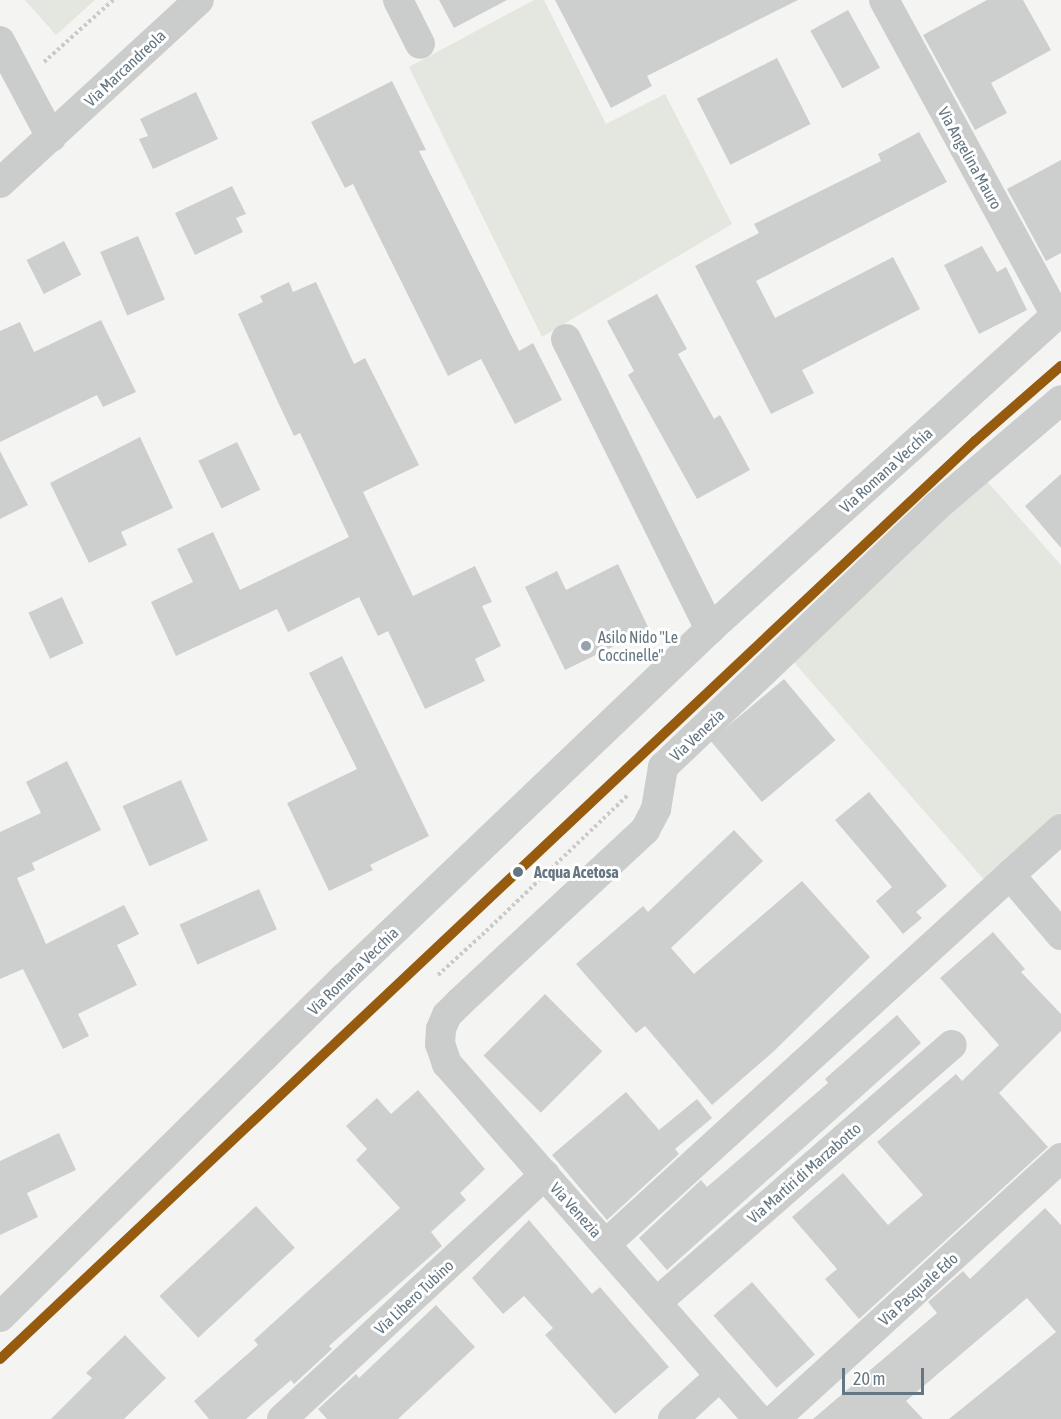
<!DOCTYPE html>
<html>
<head>
<meta charset="utf-8">
<style>
  body { margin:0 }
  #map { position:relative; width:1061px; height:1419px; overflow:hidden; background:#f4f4f2; font-family:"Asap Condensed",sans-serif }
  div>[style] { position:absolute }
  .green>* { inset:0; background:#e4e7e0 }
  .building>* { inset:0; background:#cdcfcf; transform-origin:0 0 }
  .path>* { height:4px; margin-top:-2px; transform-origin:0; background:repeating-linear-gradient(90deg,#cacaca 0 3px,transparent 0 6px) }
  .street>* { height:30px; margin:-15px; padding:0 15px; transform-origin:15px; border-radius:15px; background:#cbcdcd }
  .rail-1>* { height:10px; margin:-5px; padding:0 5px; transform-origin:5px; border-radius:5px; background:#965b0e }
  .dots>* { width:16px; height:16px; translate:-50% -50%; box-sizing:border-box; border:3px solid #fff; border-radius:50% }
  span { translate:-50% -50%; white-space:nowrap; text-align:center; line-height:1.15; -webkit-text-stroke:6px #fff; paint-order:stroke }
  .street-label { font-size:16px; color:#647682 }
  .poi-label { font-size:16px; color:#647682 }
  .left { translate:0 -50%; text-align:left }
  .stop-label { font-size:16px; color:#647682; font-weight:700 }
  .scale { position:absolute; left:842px; top:1368px; width:82px; height:27px; box-sizing:border-box; border:3px solid #647682; border-top:0; padding-left:8px; font-size:18px; line-height:21px; white-space:nowrap; color:#647682; -webkit-text-stroke:4px #fff; paint-order:stroke }
</style>
</head>
<body>
<div id="map">
  <div class="green">
    <i style="clip-path:polygon(25px 0,95px 0,56px 35px)"></i>
    <i style="clip-path:polygon(534px 0,544px 0,606px 124px,665px 94px,732px 224px,542px 337px,409px 67px)"></i>
    <i style="clip-path:polygon(986px 480px,1061px 565px,1061px 813px,987px 883px,792px 660px)"></i>
  </div>
  <div class="building">
    <i style="clip-path:polygon(439px 0,507px 0,454px 28px)"></i>
    <i style="clip-path:polygon(555px 0,798px 0,647px 76px,652px 86px,611px 108px)"></i>
    <i style="clip-path:polygon(987px 0,1023px 0,1051px 50px,991px 83px,1007px 113px,975px 130px,923px 35px)"></i>
    <i style="left:848px;top:10px;width:66px;height:43px;rotate:61deg"></i>
    <i style="left:777px;top:58px;width:74px;height:90px;rotate:63deg"></i>
    <i style="clip-path:polygon(392px 81px,426px 150px,419px 151px,519px 351px,533px 343px,562px 400px,515px 424px,481px 359px,448px 376px,353px 184px,345px 188px,311px 122px)"></i>
    <i style="clip-path:polygon(196px 92px,218px 139px,153px 169px,139px 139px,148px 136px,140px 119px)"></i>
    <i style="clip-path:polygon(919px 132px,947px 182px,756px 281px,775px 318px,893px 257px,920px 309px,802px 370px,814px 393px,771px 414px,695px 266px,759px 233px,754px 224px,881px 161px,878px 154px)"></i>
    <i style="clip-path:polygon(1061px 160px,1061px 253px,1046px 261px,1007px 189px)"></i>
    <i style="clip-path:polygon(232px 186px,246px 214px,236px 218px,243px 232px,195px 255px,175px 213px)"></i>
    <i style="left:138px;top:236px;width:69px;height:41px;rotate:67deg"></i>
    <i style="left:64px;top:241px;width:38px;height:42px;rotate:63deg"></i>
    <i style="clip-path:polygon(982px 246px,997px 272px,1006px 267px,1027px 310px,979px 334px,944px 265px)"></i>
    <i style="clip-path:polygon(289px 282px,293px 292px,316px 282px,354px 364px,365px 358px,419px 465px,363px 492px,413px 596px,475px 566px,492px 602px,482px 606px,501px 646px,475px 659px,485px 681px,425px 709px,388px 631px,378px 636px,359px 597px,288px 632px,277px 609px,176px 656px,151px 602px,193px 582px,177px 549px,213px 532px,240px 590px,349px 537px,300px 433px,294px 436px,277px 400px,238px 314px,263px 302px,260px 296px)"></i>
    <i style="clip-path:polygon(657px 294px,687px 349px,678px 354px,714px 419px,720px 415px,750px 470px,697px 499px,628px 375px,634px 371px,607px 321px)"></i>
    <i style="clip-path:polygon(101px 320px,136px 392px,103px 407px,97px 395px,0 442px,0 331px,20px 322px,34px 352px)"></i>
    <i style="clip-path:polygon(140px 437px,173px 508px,121px 532px,127px 545px,89px 563px,50px 483px)"></i>
    <i style="left:237px;top:442px;width:53px;height:43px;rotate:64deg"></i>
    <i style="clip-path:polygon(0 451px,28px 505px,0 519px)"></i>
    <i style="clip-path:polygon(1061px 474px,1061px 548px,1025px 506px)"></i>
    <i style="clip-path:polygon(618px 564px,649px 629px,565px 670px,525px 587px,557px 571px,566px 590px)"></i>
    <i style="left:62px;top:597px;width:51px;height:37px;rotate:65deg"></i>
    <i style="clip-path:polygon(342px 656px,429px 836px,370px 865px,373px 870px,329px 891px,287px 803px,357px 769px,309px 673px)"></i>
    <i style="left:784px;top:679px;width:80px;height:96px;rotate:50deg"></i>
    <i style="clip-path:polygon(67px 761px,101px 830px,32px 863px,35px 870px,17px 878px,46px 944px,124px 905px,139px 934px,117px 945px,137px 985px,78px 1014px,89px 1036px,63px 1049px,23px 969px,0 979px,0 832px,41px 813px,26px 782px)"></i>
    <i style="left:181px;top:780px;width:66px;height:64px;rotate:66deg"></i>
    <i style="clip-path:polygon(869px 792px,947px 886px,916px 912px,922px 918px,903px 934px,876px 901px,892px 887px,835px 820px)"></i>
    <i style="clip-path:polygon(734px 830px,763px 861px,671px 948px,694px 974px,802px 881px,870px 957px,773px 1052px,712px 1105px,645px 1026px,636px 1033px,576px 964px,643px 906px,648px 912px)"></i>
    <i style="left:259px;top:889px;width:44px;height:87px;rotate:66deg"></i>
    <i style="clip-path:polygon(993px 932px,1025px 969px,1021px 972px,1061px 1014px,1061px 1031px,999px 1093px,1048px 1147px,859px 1319px,825px 1279px,837px 1269px,792px 1217px,843px 1173px,888px 1225px,923px 1195px,877px 1142px,956px 1074px,962px 1081px,999px 1045px,940px 978px)"></i>
    <i style="left:545px;top:994px;width:81px;height:87px;rotate:45deg"></i>
    <i style="clip-path:polygon(897px 1015px,921px 1043px,667px 1270px,639px 1238px,701px 1180px,707px 1187px,828px 1083px,825px 1079px)"></i>
    <i style="clip-path:polygon(418px 1090px,485px 1169px,460px 1193px,466px 1200px,431px 1232px,442px 1246px,329px 1346px,332px 1349px,294px 1384px,291px 1380px,246px 1419px,209px 1419px,194px 1401px,258px 1345px,254px 1340px,400px 1208px,356px 1160px,367px 1149px,346px 1126px,377px 1098px,391px 1114px)"></i>
    <i style="clip-path:polygon(626px 1092px,659px 1130px,697px 1099px,712px 1118px,675px 1149px,679px 1154px,607px 1220px,552px 1155px)"></i>
    <i style="clip-path:polygon(59px 1133px,76px 1170px,27px 1193px,38px 1217px,0 1235px,0 1161px)"></i>
    <i style="left:256px;top:1206px;width:57px;height:132px;rotate:47deg"></i>
    <i style="clip-path:polygon(1045px 1208px,1061px 1225px,1061px 1419px,949px 1419px,1056px 1332px,1027px 1298px,906px 1401px,923px 1419px,813px 1419px,937px 1313px,928px 1302px,963px 1271px,970px 1279px)"></i>
    <i style="clip-path:polygon(529px 1220px,592px 1294px,600px 1287px,669px 1367px,615px 1414px,545px 1335px,553px 1328px,524px 1296px,503px 1314px,472px 1278px)"></i>
    <i style="left:752px;top:1282px;width:96px;height:51px;rotate:49deg"></i>
    <i style="clip-path:polygon(436px 1305px,475px 1347px,398px 1419px,327px 1419px,318px 1409px,356px 1374px,359px 1378px)"></i>
    <i style="clip-path:polygon(125px 1335px,166px 1378px,124px 1419px,51px 1419px,92px 1378px,86px 1373px)"></i>
  </div>
  <div class="path">
    <i style="left:44px;top:62px;width:93px;rotate:-41.9deg"></i>
    <i style="left:482px;top:935px;width:204px;rotate:-43.8deg"></i>
    <i style="left:438px;top:975px;width:59px;rotate:-42.3deg"></i>
  </div>
  <div class="street">
    <i style="left:398px;top:0;width:49px;rotate:63.4deg"></i>
    <i style="left:884px;top:0;width:360px;rotate:61.4deg"></i>
    <i style="left:0;top:41px;width:109px;rotate:62deg"></i>
    <i style="left:0;top:183px;width:270px;rotate:-42.6deg"></i>
    <i style="left:566px;top:339px;width:324px;rotate:63.6deg"></i>
    <i style="left:1061px;top:829px;width:69px;rotate:138deg"></i>
    <i style="left:1010px;top:875px;width:79px;rotate:49.6deg"></i>
    <i style="left:607px;top:1243px;width:546px;rotate:-42.4deg"></i>
    <i style="left:657px;top:1302px;width:391px;rotate:-41.1deg"></i>
    <i style="left:0;top:1317px;width:483px;rotate:-44.6deg"></i>
    <i style="left:344px;top:978px;width:506px;rotate:-43.64deg"></i>
    <i style="left:710px;top:629px;width:474px;rotate:-42.2deg"></i>
    <i style="left:282px;top:1419px;width:359px;rotate:-42.9deg"></i>
    <i style="left:673px;top:1419px;width:64px;rotate:-42.5deg"></i>
    <i style="left:758px;top:1419px;width:472px;rotate:-131.2deg"></i>
    <i style="left:447px;top:1064px;width:21px;rotate:-109deg"></i>
    <i style="left:440px;top:1044px;width:15px;rotate:-86deg"></i>
    <i style="left:441px;top:1029px;width:15px;rotate:-67deg"></i>
    <i style="left:447px;top:1015px;width:18px;rotate:-45deg"></i>
    <i style="left:460px;top:1002px;width:253px;rotate:-42.9deg"></i>
    <i style="left:645px;top:830px;width:24px;rotate:-62deg"></i>
    <i style="left:656px;top:809px;width:43px;rotate:-80.5deg"></i>
    <i style="left:663px;top:767px;width:378px;rotate:-43.6deg"></i>
    <i style="left:937px;top:506px;width:163px;rotate:-40.5deg"></i>
    <i style="left:775px;top:1419px;width:387px;rotate:-42.4deg"></i>
  </div>
  <div class="rail-1">
    <i style="left:0;top:1359px;width:1339px;rotate:-43.28deg"></i>
    <i style="left:975px;top:441px;width:114px;rotate:-41.1deg"></i>
  </div>
  <div class="dots">
    <i style="left:586px;top:646px;background:#96a2a9"></i>
    <i style="left:518px;top:872px;background:#647682"></i>
  </div>
  <div class="street-label">
    <span style="left:125px;top:68px;rotate:-43deg">Via Marcandreola</span>
    <span style="left:970px;top:158px;rotate:61deg">Via Angelina Mauro</span>
    <span style="left:886px;top:470px;rotate:-42deg">Via Romana Vecchia</span>
    <span style="left:697px;top:735px;rotate:-43deg">Via Venezia</span>
    <span style="left:353px;top:971px;rotate:-44deg">Via Romana Vecchia</span>
    <span style="left:804px;top:1173px;rotate:-41deg">Via Martiri di Marzabotto</span>
    <span style="left:576px;top:1210px;rotate:48deg">Via Venezia</span>
    <span style="left:918px;top:1289px;rotate:-42deg">Via Pasquale Edo</span>
    <span style="left:414px;top:1297px;rotate:-43deg">Via Libero Tubino</span>
  </div>
  <div class="poi-label">
    <span class="left" style="left:598px;top:646px">Asilo Nido "Le<br>Coccinelle"</span>
  </div>
  <div class="stop-label">
    <span class="left" style="left:534px;top:872px">Acqua Acetosa</span>
  </div>
  <div class="scale">20 m</div>
</div>
</body>
</html>
